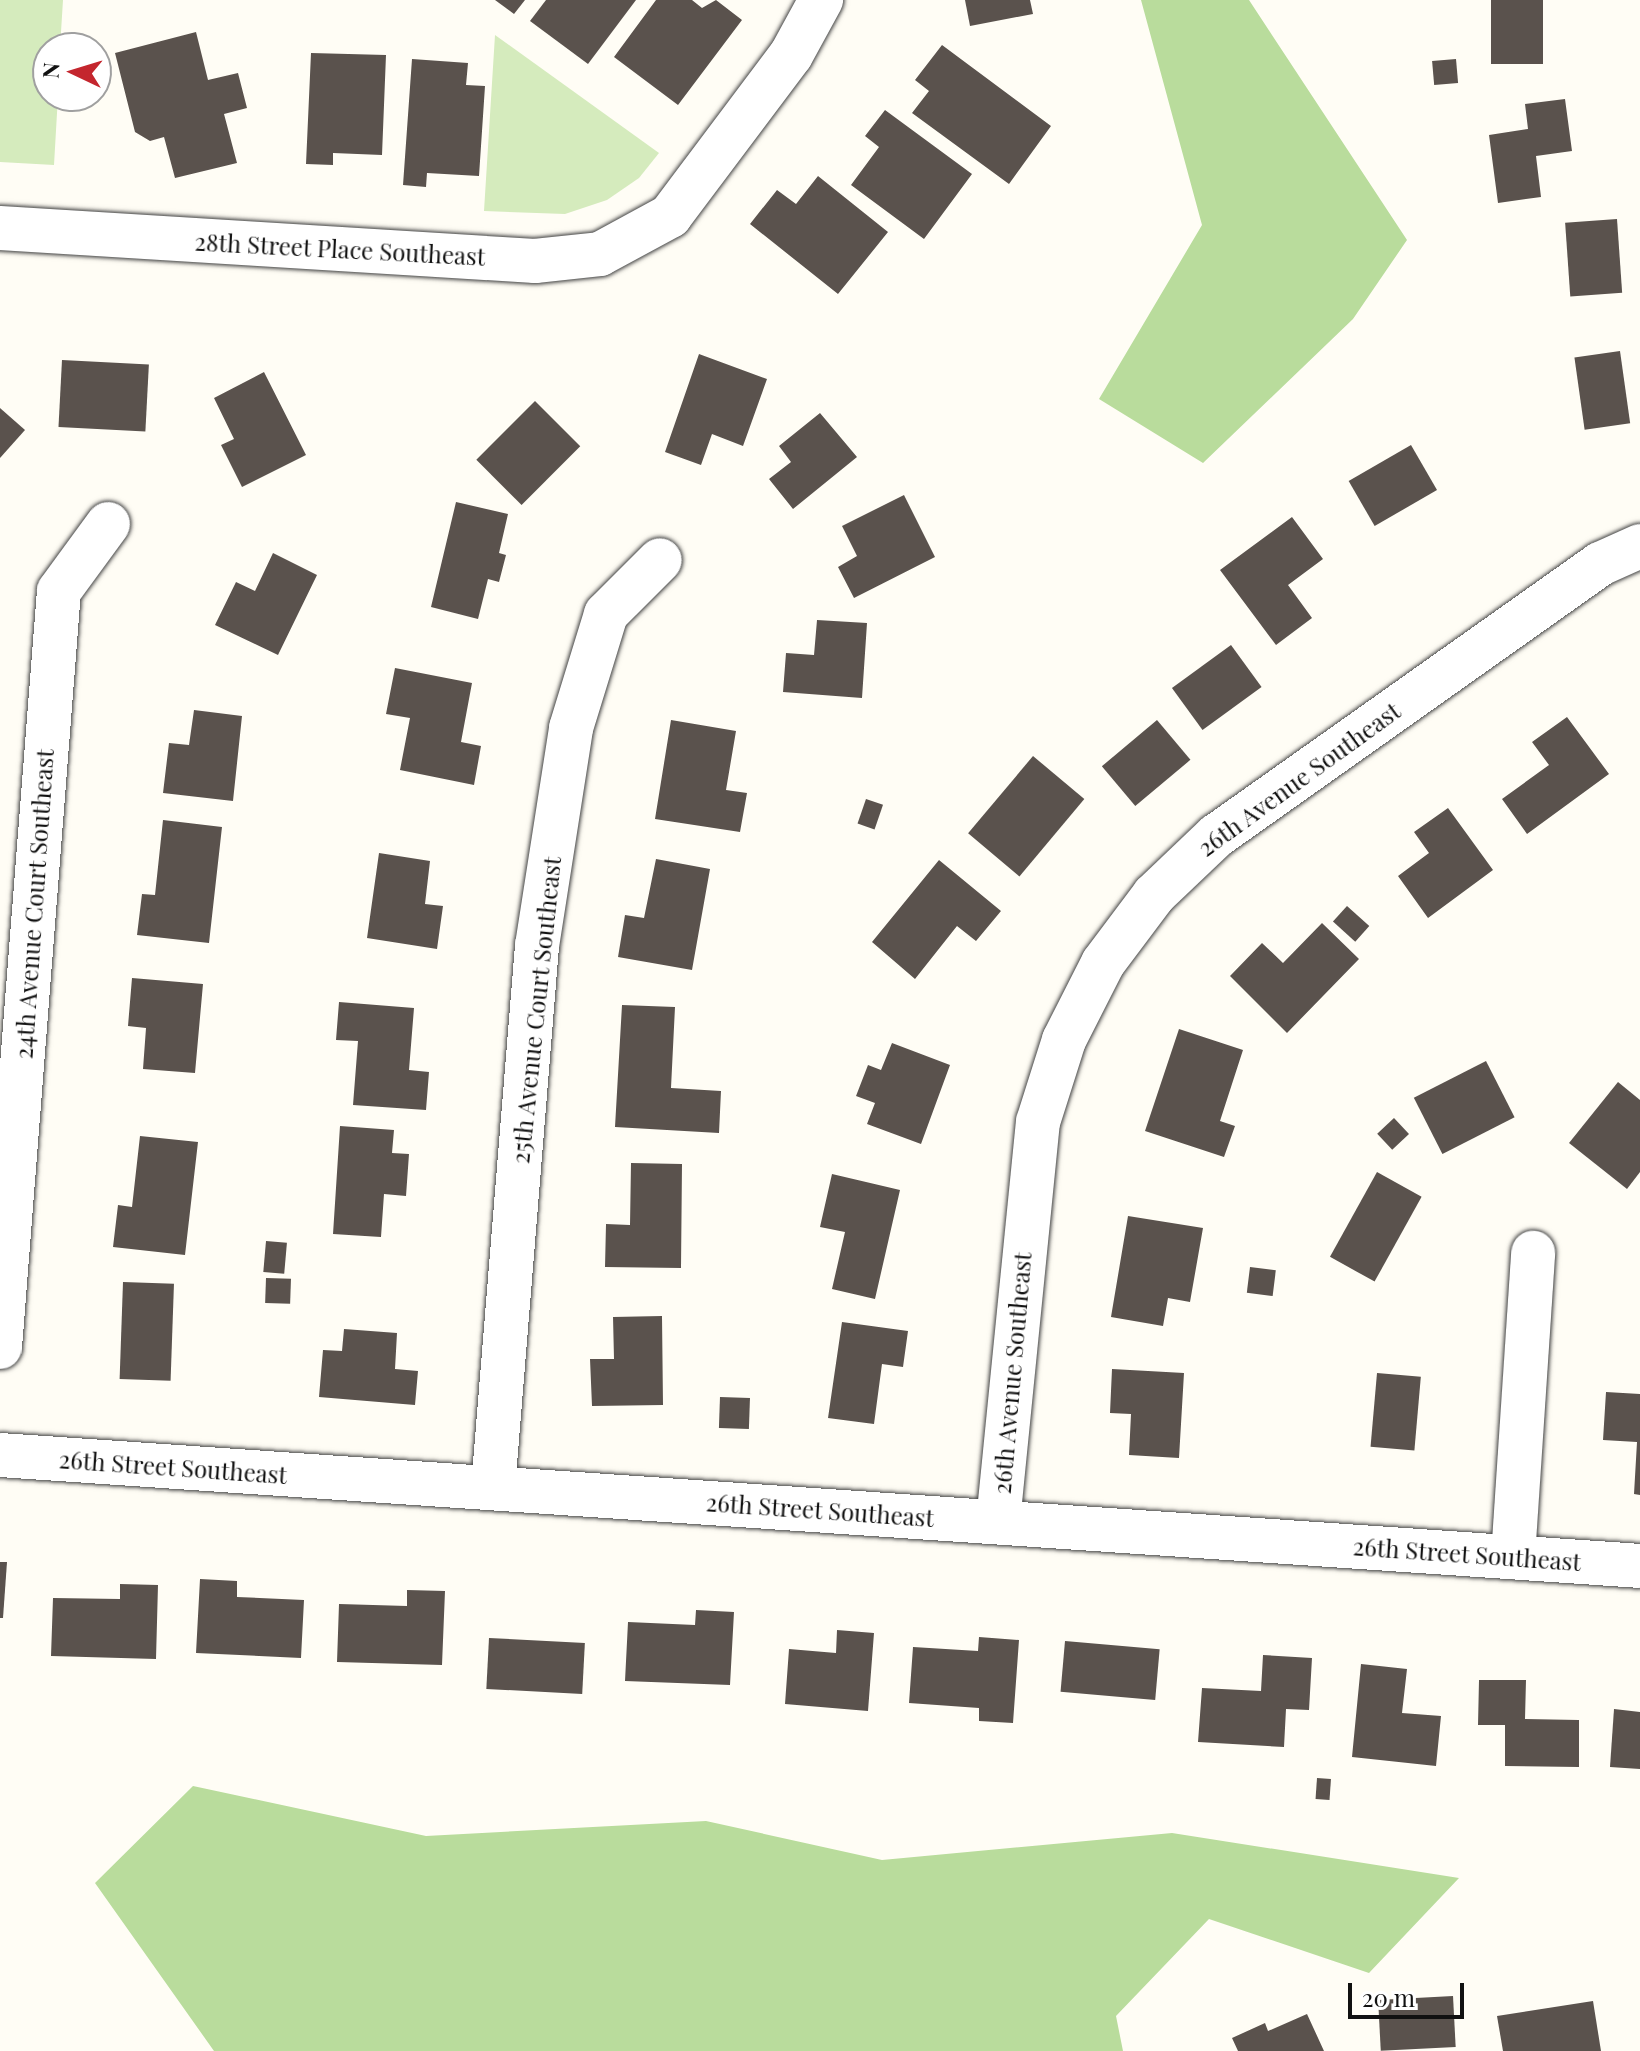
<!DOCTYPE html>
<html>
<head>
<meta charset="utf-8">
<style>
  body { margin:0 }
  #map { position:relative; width:1640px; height:2051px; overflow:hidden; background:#fffdf5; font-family:"Playfair Display",serif }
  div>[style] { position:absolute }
  .green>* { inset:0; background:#d5ebbd }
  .forest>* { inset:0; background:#b9dc9c }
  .building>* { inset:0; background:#5a524d; transform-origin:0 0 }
  .roads { filter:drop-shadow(0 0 2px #444) drop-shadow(0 0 2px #444) }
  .minor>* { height:44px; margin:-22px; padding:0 22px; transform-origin:22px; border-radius:22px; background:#fff }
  span { translate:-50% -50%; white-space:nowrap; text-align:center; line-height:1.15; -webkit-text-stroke:8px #fff; paint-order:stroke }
  .street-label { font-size:24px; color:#111 }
  .north { position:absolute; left:32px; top:32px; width:80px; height:80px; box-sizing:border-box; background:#fff; border:2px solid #a0a0a0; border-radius:50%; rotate:274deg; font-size:22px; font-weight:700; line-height:32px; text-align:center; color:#111 }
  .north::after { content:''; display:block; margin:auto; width:28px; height:36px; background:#c4262e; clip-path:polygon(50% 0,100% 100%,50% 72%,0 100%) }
  .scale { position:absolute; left:1348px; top:1983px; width:116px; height:36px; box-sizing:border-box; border:4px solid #111; border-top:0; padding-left:10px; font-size:24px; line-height:28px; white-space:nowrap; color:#111; -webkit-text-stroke:6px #fff; paint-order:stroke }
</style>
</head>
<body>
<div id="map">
  <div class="green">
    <i style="clip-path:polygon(0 0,63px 0,60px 48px,48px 48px,48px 96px,58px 96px,54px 165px,0 162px)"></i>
    <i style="clip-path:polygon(495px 35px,659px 153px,639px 178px,607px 200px,565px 214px,484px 211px)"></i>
  </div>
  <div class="forest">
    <i style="clip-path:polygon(1141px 0,1249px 0,1407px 240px,1353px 319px,1203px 463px,1099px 399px,1202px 225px)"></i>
    <i style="clip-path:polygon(193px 1786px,426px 1836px,706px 1821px,882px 1860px,1172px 1833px,1459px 1878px,1369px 1973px,1209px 1919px,1116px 2016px,1123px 2051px,214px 2051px,95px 1883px)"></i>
  </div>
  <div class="building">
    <i style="clip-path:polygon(495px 0,525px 0,514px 14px)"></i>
    <i style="clip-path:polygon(546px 0,636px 0,588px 64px,530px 21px)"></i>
    <i style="clip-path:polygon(656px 0,692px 0,702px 8px,716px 0,742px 20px,678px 105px,614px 57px)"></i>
    <i style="clip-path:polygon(965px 0,1030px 0,1033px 14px,970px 26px)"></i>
    <i style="left:1491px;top:0;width:52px;height:64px"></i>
    <i style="clip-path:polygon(196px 32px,208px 80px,238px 73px,247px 108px,224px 114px,237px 163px,175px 178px,164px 137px,150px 141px,135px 132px,115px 53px)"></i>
    <i style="clip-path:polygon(942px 45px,1051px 126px,1009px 184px,912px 113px,929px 91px,915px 80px)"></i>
    <i style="clip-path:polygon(311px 53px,386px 55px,382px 155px,333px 153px,333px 165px,306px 164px)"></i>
    <i style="clip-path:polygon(412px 59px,468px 63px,466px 85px,485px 86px,479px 176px,427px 173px,426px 187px,403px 185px)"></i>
    <i style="left:1456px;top:59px;width:24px;height:24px;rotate:85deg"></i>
    <i style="clip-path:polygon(1565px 99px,1572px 151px,1536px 156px,1541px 197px,1498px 203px,1489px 135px,1528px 129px,1525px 104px)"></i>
    <i style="clip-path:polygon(885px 110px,972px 174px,924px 239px,851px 185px,879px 147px,865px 136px)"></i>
    <i style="clip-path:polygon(818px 176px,888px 232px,838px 294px,750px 224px,777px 190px,796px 204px)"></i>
    <i style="left:1617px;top:219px;width:74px;height:52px;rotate:86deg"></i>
    <i style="left:1620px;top:351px;width:73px;height:46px;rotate:82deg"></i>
    <i style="clip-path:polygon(699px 354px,767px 379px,743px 446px,712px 434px,701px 465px,665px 452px)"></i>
    <i style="left:62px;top:360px;width:87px;height:67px;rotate:3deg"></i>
    <i style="clip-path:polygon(264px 372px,306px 455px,242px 487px,221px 445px,234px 439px,214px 398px)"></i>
    <i style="left:535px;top:401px;width:64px;height:83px;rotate:45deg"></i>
    <i style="clip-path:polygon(0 408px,25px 430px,0 458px)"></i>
    <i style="clip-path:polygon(820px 413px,857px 457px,793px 509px,769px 479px,791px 462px,779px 446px)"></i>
    <i style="left:1411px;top:445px;width:52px;height:72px;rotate:60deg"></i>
    <i style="clip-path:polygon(904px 495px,935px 557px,854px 598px,838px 567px,857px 556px,842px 526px)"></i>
    <i style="clip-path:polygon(456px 502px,508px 514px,499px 553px,506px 555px,499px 582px,488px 579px,478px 619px,431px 607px)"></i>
    <i style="clip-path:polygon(1292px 517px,1323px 559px,1288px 585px,1312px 618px,1276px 645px,1220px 570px)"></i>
    <i style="clip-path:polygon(273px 553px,317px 575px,278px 655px,215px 625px,236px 582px,255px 591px)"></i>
    <i style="clip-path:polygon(817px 620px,867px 623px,862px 698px,783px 692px,786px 653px,814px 655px)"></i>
    <i style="left:1231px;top:645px;width:52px;height:73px;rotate:54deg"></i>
    <i style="clip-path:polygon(395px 668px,472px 683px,461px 742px,481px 746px,474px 785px,400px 770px,410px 718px,386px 714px)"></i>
    <i style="clip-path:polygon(194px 710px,242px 716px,233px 801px,163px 793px,169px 743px,189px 745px)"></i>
    <i style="clip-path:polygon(1567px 717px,1609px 774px,1527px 834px,1502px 799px,1549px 765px,1532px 742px)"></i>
    <i style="clip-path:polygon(671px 720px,736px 731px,726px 790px,747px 793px,740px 832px,655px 819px)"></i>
    <i style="left:1157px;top:720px;width:52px;height:72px;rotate:50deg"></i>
    <i style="left:1033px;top:756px;width:67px;height:101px;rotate:40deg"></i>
    <i style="left:866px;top:799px;width:18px;height:26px;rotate:19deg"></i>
    <i style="clip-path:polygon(1448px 808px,1493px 870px,1428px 918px,1398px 876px,1429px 853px,1414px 832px)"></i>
    <i style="clip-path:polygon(163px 820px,222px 827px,209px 943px,137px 935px,142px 894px,155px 895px)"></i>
    <i style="clip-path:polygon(379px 853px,430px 861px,425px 904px,443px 906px,437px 949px,367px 938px)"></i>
    <i style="clip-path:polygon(656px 859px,710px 869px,692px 970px,618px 957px,625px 915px,644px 918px)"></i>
    <i style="clip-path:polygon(939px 860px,1001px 911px,976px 941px,957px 926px,915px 979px,872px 942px)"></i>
    <i style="left:1347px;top:906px;width:30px;height:21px;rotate:42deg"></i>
    <i style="clip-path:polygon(1322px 923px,1359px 959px,1287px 1033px,1230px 976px,1262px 943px,1283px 963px)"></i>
    <i style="clip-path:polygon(132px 978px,203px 984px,195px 1073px,143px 1069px,146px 1028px,128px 1026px)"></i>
    <i style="clip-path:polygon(339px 1002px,414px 1008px,409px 1070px,429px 1072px,426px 1110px,353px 1105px,358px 1041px,336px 1040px)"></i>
    <i style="clip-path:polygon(622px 1005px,675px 1007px,671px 1088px,721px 1091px,719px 1133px,615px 1127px)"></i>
    <i style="clip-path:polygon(1179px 1029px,1243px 1050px,1220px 1121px,1235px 1126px,1224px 1157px,1145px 1131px)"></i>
    <i style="clip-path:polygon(892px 1043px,950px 1065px,921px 1144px,867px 1124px,875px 1103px,856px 1096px,868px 1065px,881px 1070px)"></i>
    <i style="left:1486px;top:1061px;width:63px;height:81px;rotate:63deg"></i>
    <i style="clip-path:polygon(1618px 1082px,1640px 1100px,1640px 1172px,1627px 1189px,1569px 1143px)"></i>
    <i style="left:1394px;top:1118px;width:22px;height:23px;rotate:47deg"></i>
    <i style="clip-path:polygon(340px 1126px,394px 1130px,392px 1153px,409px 1154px,406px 1196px,384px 1194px,381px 1237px,333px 1234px)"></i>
    <i style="clip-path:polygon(140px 1136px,198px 1142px,185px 1255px,113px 1247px,118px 1205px,132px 1207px)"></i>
    <i style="clip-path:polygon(631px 1163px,682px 1164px,681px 1268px,605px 1267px,606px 1224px,630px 1225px)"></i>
    <i style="left:1377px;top:1172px;width:51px;height:97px;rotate:29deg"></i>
    <i style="clip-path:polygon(832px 1174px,900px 1190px,875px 1299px,832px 1289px,845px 1232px,820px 1227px)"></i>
    <i style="clip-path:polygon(1128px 1216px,1203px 1228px,1190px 1302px,1168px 1298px,1163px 1326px,1111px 1317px)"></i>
    <i style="left:266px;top:1241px;width:21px;height:31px;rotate:5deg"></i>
    <i style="left:1250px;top:1267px;width:26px;height:26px;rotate:7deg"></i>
    <i style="left:266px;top:1278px;width:25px;height:25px;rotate:2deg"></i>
    <i style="left:123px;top:1282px;width:51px;height:97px;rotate:2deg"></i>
    <i style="clip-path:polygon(662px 1316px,663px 1405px,592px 1406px,590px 1359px,614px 1359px,613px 1317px)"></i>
    <i style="clip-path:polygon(842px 1322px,908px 1331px,903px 1367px,882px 1364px,874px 1424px,828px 1418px)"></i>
    <i style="clip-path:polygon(344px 1329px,397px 1333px,395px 1369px,418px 1371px,415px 1405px,319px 1397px,323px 1350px,342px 1351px)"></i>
    <i style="clip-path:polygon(1112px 1369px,1184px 1373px,1179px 1458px,1129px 1455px,1131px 1414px,1110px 1413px)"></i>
    <i style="left:1377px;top:1373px;width:44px;height:74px;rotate:5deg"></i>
    <i style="clip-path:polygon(1606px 1392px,1640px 1394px,1640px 1495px,1634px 1494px,1637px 1442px,1603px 1440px)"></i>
    <i style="left:720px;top:1397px;width:30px;height:31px;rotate:2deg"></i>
    <i style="clip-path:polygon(0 1562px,7px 1562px,3px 1618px,0 1618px)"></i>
    <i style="clip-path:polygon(200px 1579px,237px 1581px,237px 1597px,304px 1600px,301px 1658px,196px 1653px)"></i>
    <i style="clip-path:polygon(120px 1584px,158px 1585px,156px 1659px,51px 1656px,53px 1598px,120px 1599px)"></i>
    <i style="clip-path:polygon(407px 1590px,445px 1591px,442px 1665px,337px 1662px,339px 1604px,407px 1606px)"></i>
    <i style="clip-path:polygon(696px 1610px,734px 1612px,730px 1685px,625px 1681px,628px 1622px,695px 1625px)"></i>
    <i style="clip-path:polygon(837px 1630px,874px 1633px,868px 1711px,785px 1704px,789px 1649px,836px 1653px)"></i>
    <i style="clip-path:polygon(979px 1637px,1019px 1640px,1013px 1723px,979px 1721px,979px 1708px,909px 1703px,913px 1647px,978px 1651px)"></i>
    <i style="left:489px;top:1638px;width:96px;height:51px;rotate:3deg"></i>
    <i style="left:1065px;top:1641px;width:95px;height:51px;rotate:5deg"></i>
    <i style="clip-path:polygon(1263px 1655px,1312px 1658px,1309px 1710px,1286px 1709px,1284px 1747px,1198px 1742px,1202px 1688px,1261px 1691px)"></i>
    <i style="clip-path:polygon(1361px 1664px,1407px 1669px,1402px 1713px,1441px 1716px,1436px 1766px,1352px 1757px)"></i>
    <i style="clip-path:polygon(1479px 1680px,1526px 1680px,1525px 1719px,1579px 1720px,1579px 1767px,1505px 1766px,1505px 1725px,1478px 1725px)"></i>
    <i style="clip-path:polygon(1614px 1709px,1640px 1712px,1640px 1769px,1610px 1767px)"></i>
    <i style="left:1317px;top:1778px;width:14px;height:21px;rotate:4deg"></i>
    <i style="left:1453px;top:1996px;width:51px;height:75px;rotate:87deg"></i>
    <i style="clip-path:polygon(1593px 2001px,1601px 2051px,1503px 2051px,1497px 2016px)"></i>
    <i style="clip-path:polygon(1307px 2014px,1324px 2051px,1238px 2051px,1232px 2038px,1265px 2023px,1268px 2031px)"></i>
  </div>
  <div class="roads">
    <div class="minor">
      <i style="left:0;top:228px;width:536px;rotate:3.53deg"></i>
      <i style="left:535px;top:261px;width:65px;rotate:-6.1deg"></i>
      <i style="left:600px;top:254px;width:80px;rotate:-28.5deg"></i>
      <i style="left:670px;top:216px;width:201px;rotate:-53.1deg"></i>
      <i style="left:791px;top:55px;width:63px;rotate:-61.4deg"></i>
      <i style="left:0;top:1347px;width:758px;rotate:-85.54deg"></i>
      <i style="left:59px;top:591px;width:83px;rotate:-53.8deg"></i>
      <i style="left:0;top:1455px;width:1644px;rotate:3.87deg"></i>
      <i style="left:493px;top:1488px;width:544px;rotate:-85.36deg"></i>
      <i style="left:537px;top:946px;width:221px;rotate:-81.1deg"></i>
      <i style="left:571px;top:728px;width:119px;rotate:-72.9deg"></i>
      <i style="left:606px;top:614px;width:76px;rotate:-45deg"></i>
      <i style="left:998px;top:1522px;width:402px;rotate:-84.3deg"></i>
      <i style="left:1038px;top:1122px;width:86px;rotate:-72.4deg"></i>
      <i style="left:1064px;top:1040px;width:86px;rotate:-63.1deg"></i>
      <i style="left:1103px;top:963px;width:85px;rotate:-53.1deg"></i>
      <i style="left:1154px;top:895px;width:86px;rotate:-43.6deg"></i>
      <i style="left:1216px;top:836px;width:471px;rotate:-35.3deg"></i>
      <i style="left:1600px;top:564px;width:44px;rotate:-24.2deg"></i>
      <i style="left:1513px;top:1557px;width:305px;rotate:-86.2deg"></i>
    </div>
  </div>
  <div class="street-label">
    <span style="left:340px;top:249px;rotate:3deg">28th Street Place Southeast</span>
    <span style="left:1299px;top:779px;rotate:-36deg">26th Avenue Southeast</span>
    <span style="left:34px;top:904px;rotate:-86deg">24th Avenue Court Southeast</span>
    <span style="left:536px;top:1010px;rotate:-84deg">25th Avenue Court Southeast</span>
    <span style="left:1012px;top:1373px;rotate:-85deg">26th Avenue Southeast</span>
    <span style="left:173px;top:1467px;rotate:4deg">26th Street Southeast</span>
    <span style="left:820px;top:1510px;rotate:4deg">26th Street Southeast</span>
    <span style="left:1467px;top:1554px;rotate:4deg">26th Street Southeast</span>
  </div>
  <div class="north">N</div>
  <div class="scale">20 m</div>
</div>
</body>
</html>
